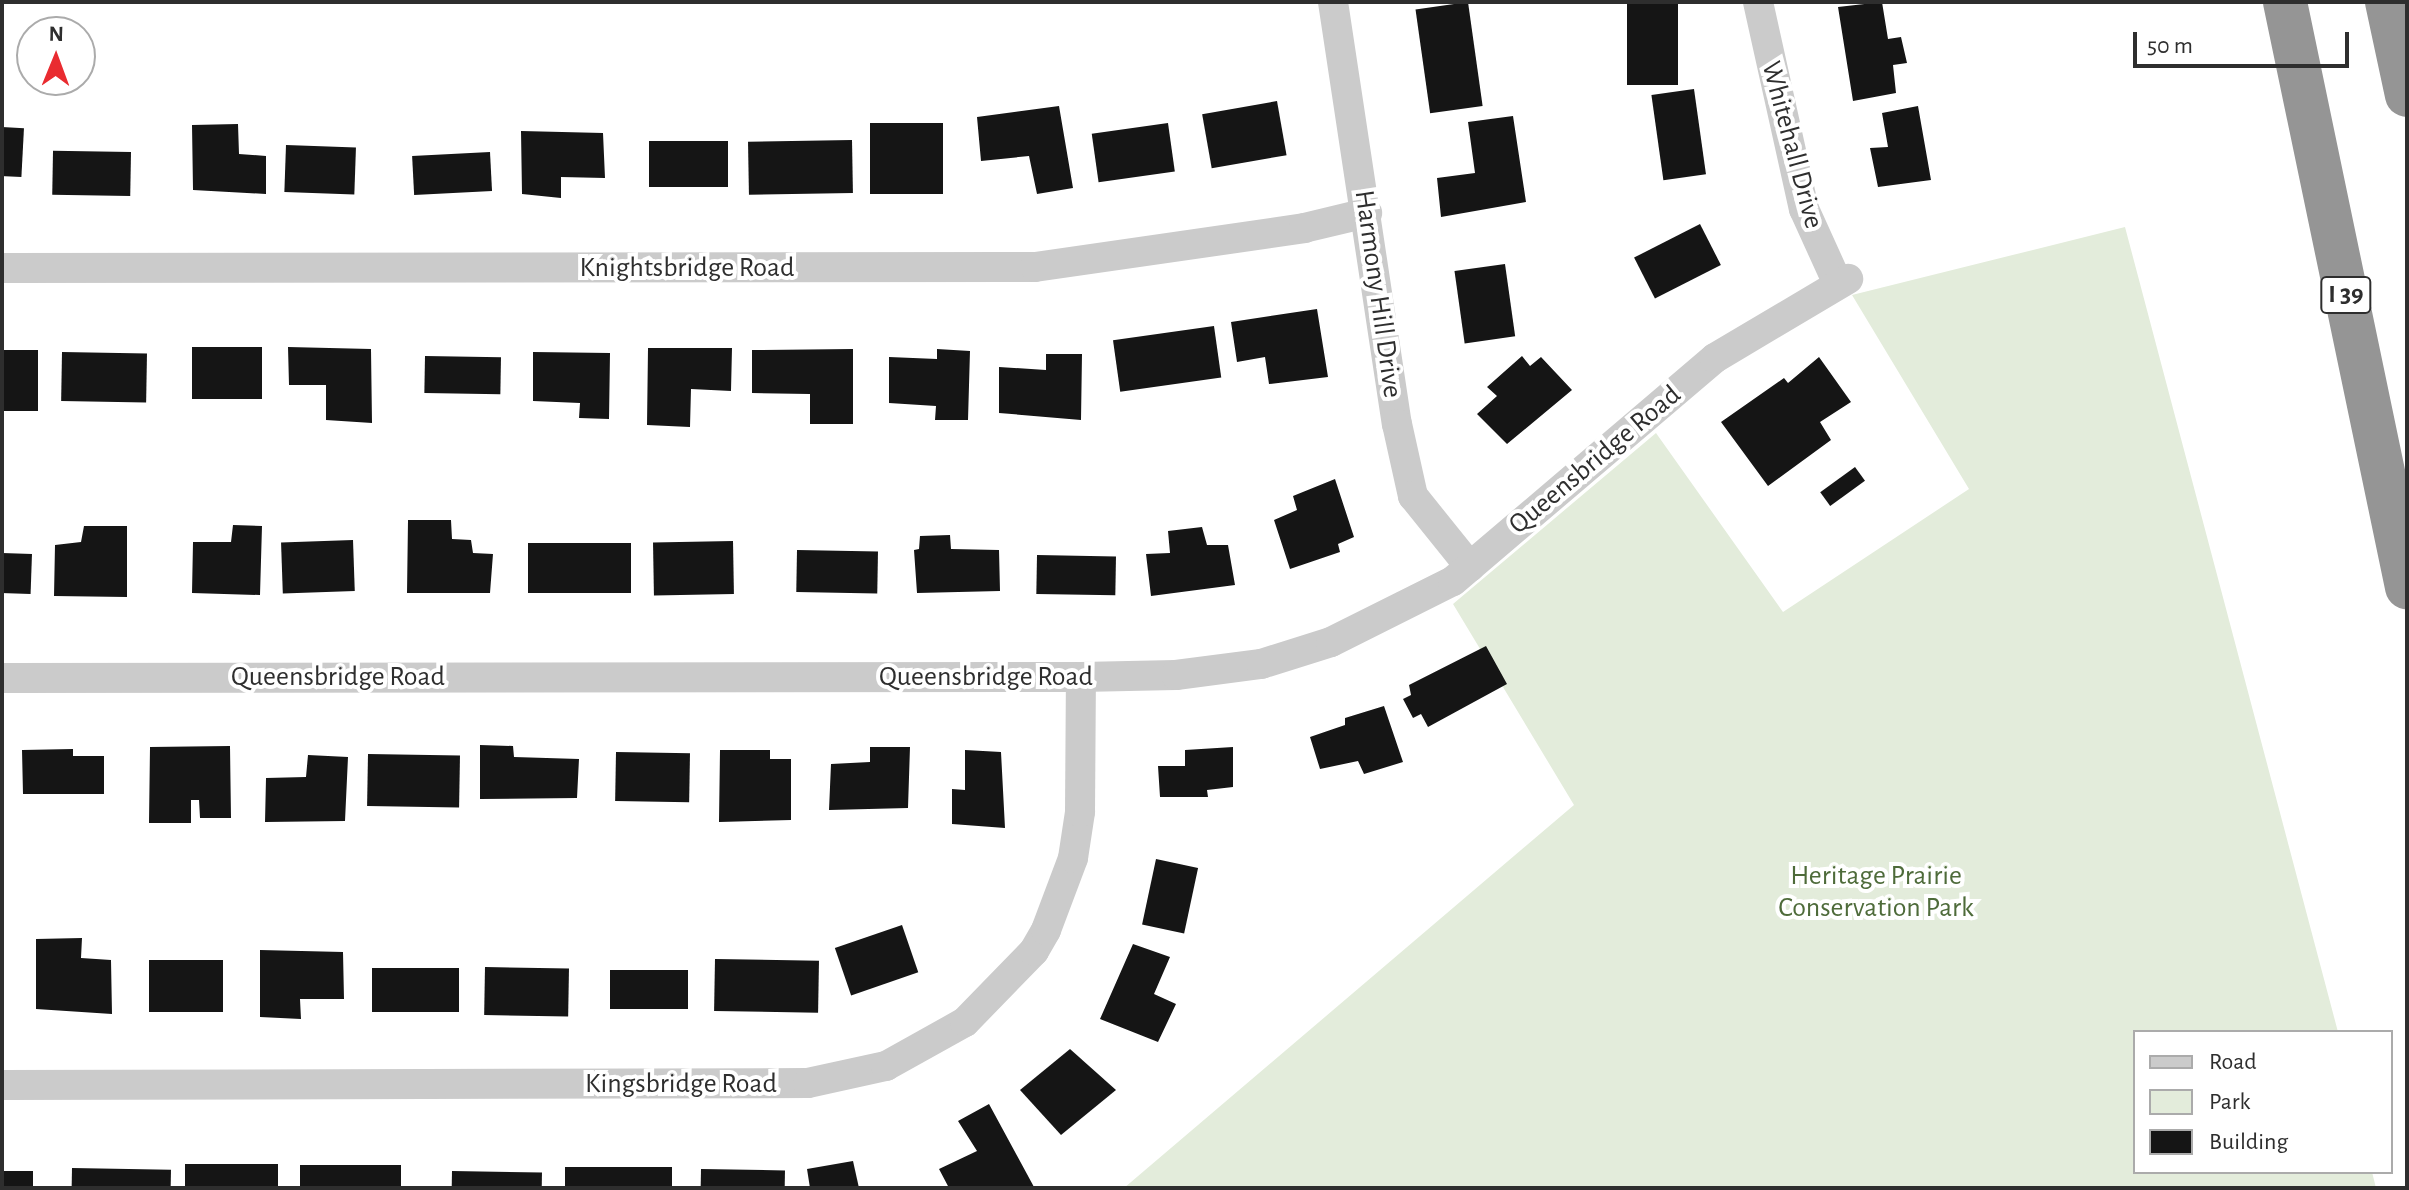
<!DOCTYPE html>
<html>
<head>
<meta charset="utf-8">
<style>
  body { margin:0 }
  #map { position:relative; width:2409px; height:1190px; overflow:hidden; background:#fff; font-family:"Alegreya Sans",sans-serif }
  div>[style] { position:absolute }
  .green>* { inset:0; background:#e3ecdb }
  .building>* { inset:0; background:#151515; transform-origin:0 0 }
  .minor>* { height:30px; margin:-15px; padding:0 15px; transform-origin:15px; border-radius:15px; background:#cbcbcb }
  .highway>* { height:44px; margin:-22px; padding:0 22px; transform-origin:22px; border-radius:22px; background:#959595 }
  span { translate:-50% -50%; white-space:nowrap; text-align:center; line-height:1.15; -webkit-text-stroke:8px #fff; paint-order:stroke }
  .shield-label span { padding:2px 6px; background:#fff; border:2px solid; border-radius:6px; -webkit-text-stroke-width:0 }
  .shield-label { font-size:26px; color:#2e2e2e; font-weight:700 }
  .street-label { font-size:28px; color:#2e2e2e }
  .park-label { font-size:28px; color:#4e6b3a }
  .frame { position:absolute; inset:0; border:4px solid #2e2e2e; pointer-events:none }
  .legend { position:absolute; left:2133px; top:1030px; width:260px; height:144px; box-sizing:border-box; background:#fff; border:2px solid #ababab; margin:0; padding:10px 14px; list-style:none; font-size:24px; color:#2e2e2e }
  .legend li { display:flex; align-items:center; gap:16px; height:40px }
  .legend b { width:40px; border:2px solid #ababab }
  .north { position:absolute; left:16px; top:16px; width:80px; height:80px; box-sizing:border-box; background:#fff; border:2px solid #ababab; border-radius:50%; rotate:1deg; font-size:22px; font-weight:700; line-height:32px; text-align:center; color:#2e2e2e }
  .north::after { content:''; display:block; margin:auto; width:28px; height:36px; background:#e92b30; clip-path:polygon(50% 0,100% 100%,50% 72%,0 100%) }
  .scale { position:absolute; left:2133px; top:32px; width:216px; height:36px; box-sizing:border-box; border:4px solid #2e2e2e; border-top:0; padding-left:10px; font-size:24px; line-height:28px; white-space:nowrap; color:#2e2e2e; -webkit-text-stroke:6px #fff; paint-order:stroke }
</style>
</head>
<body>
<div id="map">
  <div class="green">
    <i style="clip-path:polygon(2125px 227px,2338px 1032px,2135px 1032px,2135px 1172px,2372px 1172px,2376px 1188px,1124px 1188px,1574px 805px,1453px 604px,1656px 433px,1783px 612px,1969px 489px,1852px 295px)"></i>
  </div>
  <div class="building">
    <i style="left:1468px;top:2px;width:105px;height:53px;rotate:82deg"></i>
    <i style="left:1627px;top:2px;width:51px;height:83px"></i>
    <i style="clip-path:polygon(1882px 2px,1888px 39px,1901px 37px,1907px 63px,1893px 65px,1896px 93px,1853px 101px,1838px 7px)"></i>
    <i style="left:1694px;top:89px;width:86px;height:43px;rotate:82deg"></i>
    <i style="left:1277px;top:101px;width:55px;height:76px;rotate:80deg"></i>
    <i style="clip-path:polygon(1059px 106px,1073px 188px,1037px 194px,1029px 156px,981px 161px,977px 117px)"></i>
    <i style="clip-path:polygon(1918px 106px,1931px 180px,1878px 187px,1870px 148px,1888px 147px,1882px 113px)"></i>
    <i style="clip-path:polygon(1513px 116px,1526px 202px,1441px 217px,1437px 178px,1475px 173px,1468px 122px)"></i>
    <i style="left:870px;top:123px;width:73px;height:71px"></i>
    <i style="left:1168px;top:123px;width:49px;height:77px;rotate:82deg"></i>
    <i style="clip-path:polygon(238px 124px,239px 154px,266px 156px,266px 194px,193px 190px,192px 125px)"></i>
    <i style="left:2px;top:127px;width:22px;height:49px;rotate:3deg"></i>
    <i style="clip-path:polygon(521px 131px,603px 133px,605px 178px,561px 177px,561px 198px,522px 194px)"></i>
    <i style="left:852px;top:140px;width:53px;height:104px;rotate:89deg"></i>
    <i style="left:649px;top:141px;width:79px;height:46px"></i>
    <i style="left:286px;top:145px;width:70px;height:47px;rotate:2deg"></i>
    <i style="left:131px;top:152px;width:44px;height:78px;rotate:91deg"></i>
    <i style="left:490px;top:152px;width:39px;height:78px;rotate:87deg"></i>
    <i style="left:1700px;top:224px;width:46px;height:74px;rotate:63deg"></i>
    <i style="left:1505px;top:264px;width:73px;height:51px;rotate:82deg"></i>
    <i style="clip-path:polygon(1317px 309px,1328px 377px,1269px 384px,1265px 357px,1237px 362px,1231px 322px)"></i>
    <i style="left:1214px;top:326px;width:52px;height:102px;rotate:82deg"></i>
    <i style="left:192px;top:347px;width:70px;height:52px"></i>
    <i style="clip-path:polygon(288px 347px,371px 349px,372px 423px,326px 420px,326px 385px,289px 385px)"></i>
    <i style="clip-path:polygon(648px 348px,732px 348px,731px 391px,691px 389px,690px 427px,647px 425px)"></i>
    <i style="clip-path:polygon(853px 349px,853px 424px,810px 424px,810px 394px,752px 393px,752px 350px)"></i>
    <i style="clip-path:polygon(937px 349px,970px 351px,968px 420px,935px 420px,936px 406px,889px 403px,889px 357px,937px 359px)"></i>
    <i style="left:2px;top:350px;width:36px;height:61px"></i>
    <i style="left:62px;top:352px;width:85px;height:49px;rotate:1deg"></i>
    <i style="clip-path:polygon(533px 352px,610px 353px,609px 419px,579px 418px,580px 403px,533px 401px)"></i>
    <i style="clip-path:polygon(1046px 354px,1082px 354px,1081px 420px,999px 413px,999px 367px,1046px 370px)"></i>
    <i style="left:425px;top:356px;width:76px;height:37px;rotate:1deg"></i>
    <i style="clip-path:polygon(1522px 356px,1530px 366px,1541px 357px,1572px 390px,1507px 444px,1477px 414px,1497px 396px,1487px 387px)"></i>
    <i style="clip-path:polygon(1819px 357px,1851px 402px,1820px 422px,1831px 440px,1768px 486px,1721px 422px,1784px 378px,1788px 383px)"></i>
    <i style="left:1855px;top:467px;width:17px;height:43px;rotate:54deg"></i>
    <i style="clip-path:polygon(1335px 479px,1354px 537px,1338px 544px,1340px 552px,1290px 569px,1274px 520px,1297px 510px,1293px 496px)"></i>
    <i style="clip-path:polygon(408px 520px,451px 520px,452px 539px,471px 540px,473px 553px,493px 554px,490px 593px,407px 593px)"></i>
    <i style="clip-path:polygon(233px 525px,262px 526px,260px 595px,192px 593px,193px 542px,231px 542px)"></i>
    <i style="clip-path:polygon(84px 526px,127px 526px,127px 597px,54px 596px,55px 545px,81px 542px)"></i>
    <i style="clip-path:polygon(1202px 527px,1207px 545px,1228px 545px,1235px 585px,1151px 596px,1146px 554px,1170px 553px,1168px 531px)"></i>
    <i style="clip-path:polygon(950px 535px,951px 549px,999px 550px,1000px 591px,917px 593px,914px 550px,919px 549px,920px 536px)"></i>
    <i style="left:353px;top:540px;width:51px;height:72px;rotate:88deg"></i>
    <i style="left:733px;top:541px;width:53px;height:80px;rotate:89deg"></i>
    <i style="left:528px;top:543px;width:103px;height:50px"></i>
    <i style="left:797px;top:550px;width:81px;height:42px;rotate:1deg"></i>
    <i style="left:2px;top:553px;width:30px;height:40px;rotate:2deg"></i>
    <i style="left:1037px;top:555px;width:79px;height:39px;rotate:1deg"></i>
    <i style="clip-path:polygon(1486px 646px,1507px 684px,1428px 727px,1421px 714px,1413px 718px,1403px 699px,1411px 695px,1409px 685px)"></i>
    <i style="clip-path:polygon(1384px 706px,1403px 762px,1364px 774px,1358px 761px,1320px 769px,1310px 737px,1345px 725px,1345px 718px)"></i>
    <i style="clip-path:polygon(480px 745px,513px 746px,514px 757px,579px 759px,577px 798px,480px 799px)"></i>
    <i style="clip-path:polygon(230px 746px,231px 818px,200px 818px,199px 800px,191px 800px,191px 823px,149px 823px,150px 747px)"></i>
    <i style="clip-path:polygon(870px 747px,910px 747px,908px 808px,829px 810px,831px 764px,870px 762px)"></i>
    <i style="clip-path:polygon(1233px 747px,1233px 787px,1207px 790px,1208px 797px,1160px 797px,1158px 766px,1185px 766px,1185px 750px)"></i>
    <i style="clip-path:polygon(73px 749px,73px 756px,104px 756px,104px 794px,23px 794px,22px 750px)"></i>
    <i style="clip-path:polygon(720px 750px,770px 750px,770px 759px,791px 759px,791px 820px,719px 822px)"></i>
    <i style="clip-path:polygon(965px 750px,1001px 752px,1005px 828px,952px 824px,952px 789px,965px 790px)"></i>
    <i style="left:616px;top:752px;width:74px;height:49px;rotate:1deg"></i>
    <i style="left:368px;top:754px;width:92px;height:52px;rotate:1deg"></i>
    <i style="clip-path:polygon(308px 755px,348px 757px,345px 821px,265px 822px,266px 778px,306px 777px)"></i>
    <i style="left:1156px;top:859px;width:43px;height:67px;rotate:12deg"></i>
    <i style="left:902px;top:925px;width:50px;height:71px;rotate:71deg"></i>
    <i style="clip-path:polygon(82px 938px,81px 958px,111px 960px,112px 1014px,36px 1009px,36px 939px)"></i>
    <i style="clip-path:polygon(1133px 944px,1170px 957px,1154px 994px,1176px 1004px,1158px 1042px,1100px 1019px)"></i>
    <i style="clip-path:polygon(260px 950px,343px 952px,344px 999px,300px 999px,301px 1019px,260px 1017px)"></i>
    <i style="left:715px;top:959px;width:104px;height:52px;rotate:1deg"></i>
    <i style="left:149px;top:960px;width:74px;height:52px"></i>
    <i style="left:485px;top:967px;width:84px;height:48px;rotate:1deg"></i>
    <i style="left:372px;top:968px;width:87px;height:44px"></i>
    <i style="left:610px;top:970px;width:78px;height:39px"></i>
    <i style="clip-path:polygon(1070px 1049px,1116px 1090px,1061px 1135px,1020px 1090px)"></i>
    <i style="clip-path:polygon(989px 1104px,1034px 1187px,949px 1188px,939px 1169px,977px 1151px,958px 1121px)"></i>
    <i style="clip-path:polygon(853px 1161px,859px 1188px,810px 1188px,807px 1169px)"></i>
    <i style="left:278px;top:1164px;width:24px;height:93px;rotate:90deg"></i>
    <i style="left:401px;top:1165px;width:23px;height:101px;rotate:90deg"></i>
    <i style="left:565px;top:1167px;width:107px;height:21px"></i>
    <i style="left:72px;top:1168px;width:99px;height:20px;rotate:1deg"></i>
    <i style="left:701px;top:1169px;width:84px;height:19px;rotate:1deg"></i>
    <i style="left:2px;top:1171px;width:31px;height:17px"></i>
    <i style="left:452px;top:1171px;width:90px;height:17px;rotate:1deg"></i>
  </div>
  <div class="minor">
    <i style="left:1333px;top:2px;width:427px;rotate:81.4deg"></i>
    <i style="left:1397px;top:424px;width:74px;rotate:77.5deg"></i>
    <i style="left:1413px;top:496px;width:91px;rotate:51.2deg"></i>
    <i style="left:1758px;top:2px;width:212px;rotate:77.5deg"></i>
    <i style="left:1804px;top:209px;width:82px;rotate:65.6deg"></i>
    <i style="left:2px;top:268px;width:1033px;rotate:-0.06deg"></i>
    <i style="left:1035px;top:267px;width:272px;rotate:-8.2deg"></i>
    <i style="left:1304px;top:228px;width:65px;rotate:-13.4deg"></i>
    <i style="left:2px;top:678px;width:1079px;rotate:-0.05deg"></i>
    <i style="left:1081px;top:677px;width:95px;rotate:-1.2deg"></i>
    <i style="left:1176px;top:675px;width:86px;rotate:-7.4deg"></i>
    <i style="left:1261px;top:664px;width:73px;rotate:-17.4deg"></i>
    <i style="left:1331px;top:642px;width:136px;rotate:-26.6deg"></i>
    <i style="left:1453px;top:581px;width:344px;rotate:-40.4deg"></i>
    <i style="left:1715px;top:358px;width:155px;rotate:-30.7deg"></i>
    <i style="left:2px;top:1085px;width:806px;rotate:-0.14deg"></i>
    <i style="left:808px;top:1083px;width:80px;rotate:-12.3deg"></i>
    <i style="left:886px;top:1066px;width:90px;rotate:-29.1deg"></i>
    <i style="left:965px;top:1022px;width:99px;rotate:-45.8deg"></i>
    <i style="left:1034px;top:951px;width:24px;rotate:-60deg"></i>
    <i style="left:1046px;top:930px;width:77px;rotate:-69.4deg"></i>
    <i style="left:1073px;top:858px;width:47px;rotate:-81.3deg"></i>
    <i style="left:1080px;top:812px;width:135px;rotate:-89.6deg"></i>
  </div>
  <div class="highway">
    <i style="left:2285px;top:2px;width:598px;rotate:78.22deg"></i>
    <i style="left:2387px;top:2px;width:95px;rotate:77.9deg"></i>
  </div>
  <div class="shield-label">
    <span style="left:2346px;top:295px">I 39</span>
  </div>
  <div class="street-label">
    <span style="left:1792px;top:145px;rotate:75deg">Whitehall Drive</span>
    <span style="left:687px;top:268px">Knightsbridge Road</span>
    <span style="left:1378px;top:294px;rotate:82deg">Harmony Hill Drive</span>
    <span style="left:1595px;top:460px;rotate:-40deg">Queensbridge Road</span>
    <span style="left:338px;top:677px">Queensbridge Road</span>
    <span style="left:986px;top:677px">Queensbridge Road</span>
    <span style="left:681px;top:1084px">Kingsbridge Road</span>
  </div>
  <div class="park-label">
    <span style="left:1876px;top:892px">Heritage Prairie<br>Conservation Park</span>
  </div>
  <div class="frame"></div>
  <ul class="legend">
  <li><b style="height:10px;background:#cbcbcb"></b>Road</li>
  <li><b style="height:22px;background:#e3ecdb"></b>Park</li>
  <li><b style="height:22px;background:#151515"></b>Building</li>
  </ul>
  <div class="north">N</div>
  <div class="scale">50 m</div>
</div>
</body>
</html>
